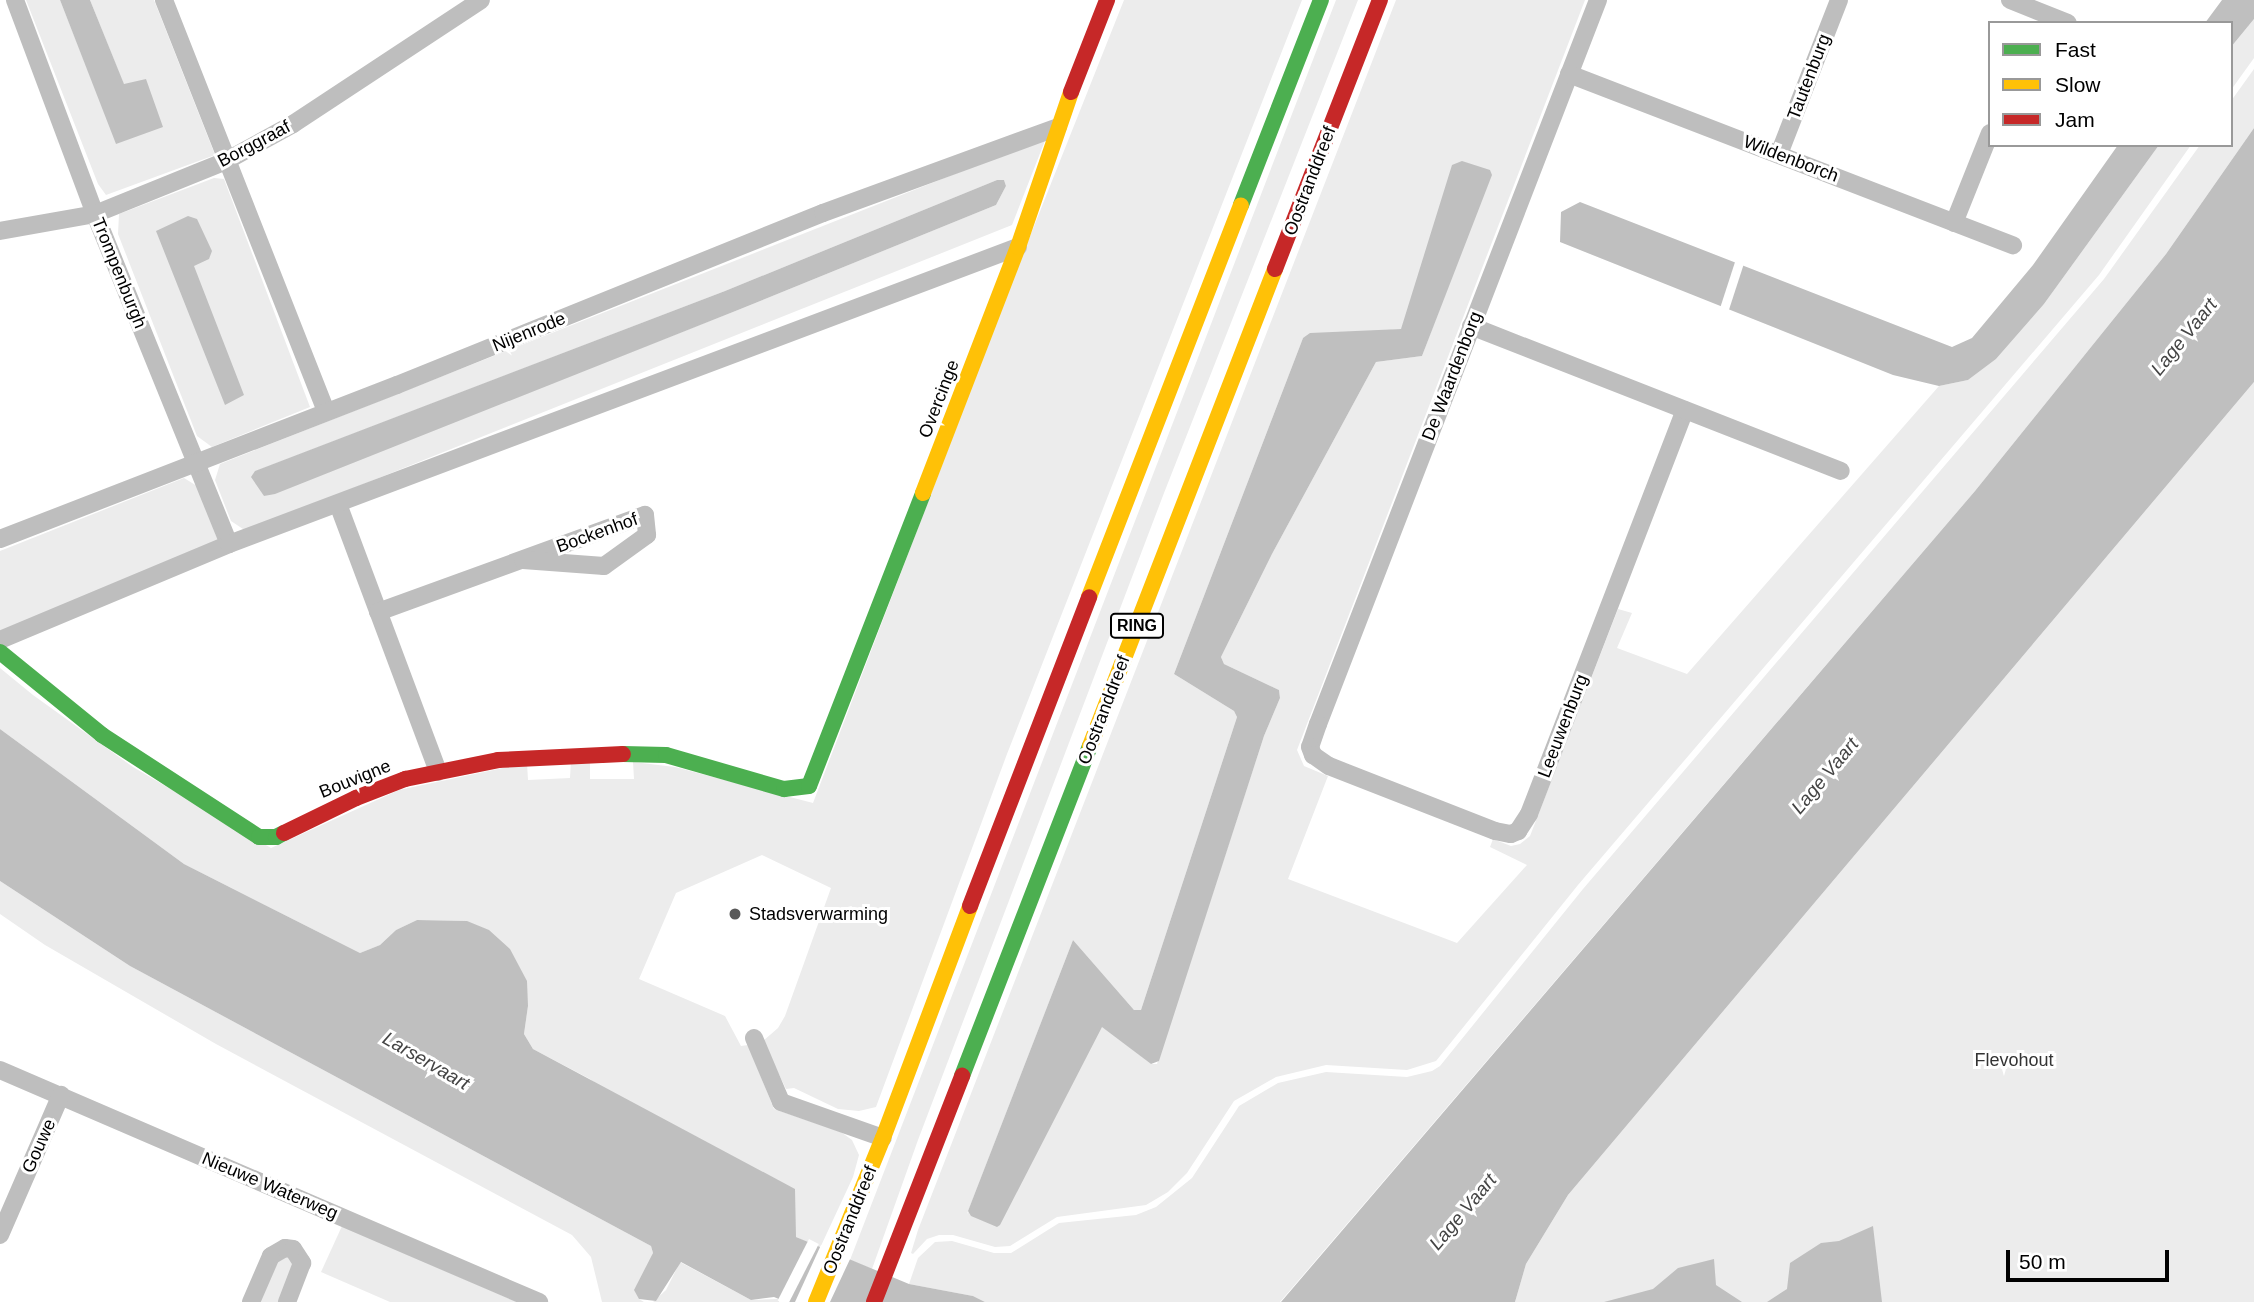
<!DOCTYPE html>
<html>
<head>
<meta charset="utf-8">
<style>
  body { margin:0 }
  #map { position:relative; width:2254px; height:1302px; overflow:hidden; background:#fff; font-family:Helvetica,sans-serif }
  div>[style] { position:absolute }
  .green>* { inset:0; background:#ececec }
  .water>* { inset:0; background:#bfbfbf }
  .pier>* { inset:0; background:#fff; transform-origin:0 0 }
  .street>* { height:18px; margin:-9px; padding:0 9px; transform-origin:9px; border-radius:9px; background:#bebebe }
  .fast>* { height:16px; margin:-8px; padding:0 8px; transform-origin:8px; border-radius:8px; background:#4caf50 }
  .slow>* { height:16px; margin:-8px; padding:0 8px; transform-origin:8px; border-radius:8px; background:#ffc107 }
  .jam>* { height:16px; margin:-8px; padding:0 8px; transform-origin:8px; border-radius:8px; background:#c62828 }
  .dots>* { width:19px; height:19px; translate:-50% -50%; box-sizing:border-box; border:4px solid #fff; border-radius:50% }
  span { translate:-50% -50%; white-space:nowrap; text-align:center; line-height:1.15; -webkit-text-stroke:6px #fff; paint-order:stroke }
  .shield-label span { padding:2px 5px; background:#fff; border:2px solid; border-radius:5px; -webkit-text-stroke-width:0 }
  .shield-label { font-size:16px; color:#000; font-weight:700 }
  .street-label { font-size:18px; color:#000 }
  .poi-label { font-size:18px; color:#000 }
  .left { translate:0 -50%; text-align:left }
  .park-label { font-size:18px; color:#333 }
  .water-label { font-size:19px; color:#444; font-style:italic }
  .legend { position:absolute; left:1988px; top:21px; width:245px; height:126px; box-sizing:border-box; background:#fff; border:2px solid #999; margin:0; padding:9px 12px; list-style:none; font-size:21px; color:#000 }
  .legend li { display:flex; align-items:center; gap:14px; height:35px }
  .legend b { width:35px; border:2px solid #999 }
  .scale { position:absolute; left:2006px; top:1250px; width:163px; height:32px; box-sizing:border-box; border:4px solid #000; border-top:0; padding-left:9px; font-size:21px; line-height:24px; white-space:nowrap; color:#000; -webkit-text-stroke:5px #fff; paint-order:stroke }
</style>
</head>
<body>
<div id="map">
  <div class="green">
    <i style="clip-path:polygon(26px 0,60px 0,117px 144px,124px 85px,90px 0,154px 0,215px 155px,106px 195px,98px 184px)"></i>
    <i style="clip-path:polygon(1124px 0,1302px 0,1007px 754px,876px 1107px,859px 1111px,838px 1109px,794px 1088px,786px 1089px,763px 1041px,778px 1028px,785px 1016px,831px 888px,762px 855px,676px 893px,639px 979px,725px 1016px,741px 1046px,748px 1045px,774px 1109px,841px 1132px,852px 1140px,859px 1155px,853px 1177px,820px 1248px,796px 1237px,590px 1079px,533px 1049px,524px 1034px,528px 1006px,466px 921px,417px 920px,396px 930px,380px 945px,360px 953px,184px 864px,0 729px,0 668px,33px 695px,133px 767px,271px 848px,399px 790px,527px 763px,528px 780px,570px 778px,571px 760px,590px 760px,590px 779px,634px 779px,633px 762px,675px 767px,813px 803px,1015px 274px)"></i>
    <i style="clip-path:polygon(1336px 0,1358px 0,1164px 493px,918px 1140px,872px 1269px,850px 1260px)"></i>
    <i style="clip-path:polygon(evenodd,1396px 0,1585px 0,1297px 750px,1304px 766px,1328px 776px,1288px 879px,1457px 943px,1527px 865px,1490px 847px,1493px 839px,1511px 846px,1520px 844px,1530px 836px,1618px 609px,1632px 613px,1617px 648px,1687px 674px,1939px 386px,1968px 380px,1996px 359px,2044px 304px,2159px 145px,2191px 145px,2099px 275px,1578px 885px,1436px 1061px,1407px 1070px,1326px 1065px,1276px 1077px,1234px 1101px,1187px 1173px,1168px 1192px,1146px 1205px,1057px 1217px,1010px 1246px,995px 1247px,953px 1235px,939px 1235px,927px 1239px,913px 1254px,911px 1253px,918px 1230px,1396px 0,1491px 172px,1422px 356px,1376px 362px,1272px 554px,1221px 657px,1224px 664px,1279px 690px,1280px 698px,1264px 736px,1157px 1064px,1151px 1064px,1102px 1026px,967px 1214px,1073px 940px,1134px 1010px,1141px 1010px,1237px 717px,1234px 711px,1174px 674px,1303px 338px,1401px 329px,1491px 172px)"></i>
    <i style="clip-path:polygon(2254px 19px,2254px 58px,2231px 90px,2231px 47px)"></i>
    <i style="clip-path:polygon(2254px 69px,2254px 128px,2166px 254px,1975px 491px,1280px 1302px,985px 1302px,973px 1296px,909px 1284px,918px 1258px,935px 1242px,952px 1241px,994px 1253px,1011px 1253px,1059px 1223px,1136px 1215px,1156px 1207px,1192px 1178px,1239px 1106px,1278px 1083px,1326px 1072px,1407px 1077px,1432px 1071px,1440px 1066px,1583px 889px,2104px 279px,2200px 145px,2231px 145px,2231px 101px)"></i>
    <i style="clip-path:polygon(evenodd,1046px 138px,1012px 225px,246px 531px,231px 521px,215px 480px,220px 464px,1046px 138px,997px 180px,1004px 180px,1006px 186px,996px 205px,738px 310px,264px 496px,256px 471px,725px 291px,997px 180px)"></i>
    <i style="clip-path:polygon(214px 178px,224px 179px,310px 407px,212px 447px,197px 436px,118px 234px,119px 214px)"></i>
    <i style="clip-path:polygon(2254px 382px,2254px 1302px,1515px 1302px,1526px 1264px,1568px 1195px)"></i>
    <i style="clip-path:polygon(184px 478px,197px 486px,219px 543px,0 632px,0 551px)"></i>
    <i style="clip-path:polygon(0 881px,130px 966px,651px 1246px,653px 1253px,639px 1299px,644px 1302px,602px 1302px,591px 1257px,572px 1235px,216px 1044px,45px 945px,0 914px)"></i>
    <i style="clip-path:polygon(342px 1226px,517px 1302px,390px 1302px,321px 1272px)"></i>
    <i style="clip-path:polygon(285px 1254px,295px 1263px,279px 1302px,258px 1302px,277px 1260px)"></i>
    <i style="clip-path:polygon(680px 1262px,751px 1300px,780px 1299px,779px 1302px,653px 1302px,666px 1290px)"></i>
  </div>
  <div class="water">
    <i style="clip-path:polygon(60px 0,90px 0,124px 84px,146px 79px,163px 127px,116px 144px)"></i>
    <i style="clip-path:polygon(2222px 0,2254px 0,2254px 19px,2231px 47px,2231px 23px,2205px 23px)"></i>
    <i style="clip-path:polygon(2254px 128px,2254px 382px,1568px 1195px,1526px 1264px,1515px 1302px,1281px 1302px,1975px 491px,2166px 254px)"></i>
    <i style="clip-path:polygon(2118px 145px,2159px 145px,2044px 304px,1996px 359px,1968px 380px,1939px 386px,1893px 375px,1560px 242px,1561px 212px,1580px 202px,1952px 347px,1972px 338px,2033px 265px)"></i>
    <i style="clip-path:polygon(1462px 161px,1490px 170px,1492px 175px,1422px 356px,1376px 362px,1272px 554px,1221px 657px,1224px 664px,1279px 690px,1280px 698px,1264px 736px,1159px 1061px,1151px 1064px,1102px 1027px,1000px 1225px,997px 1227px,971px 1216px,968px 1211px,1073px 940px,1134px 1010px,1141px 1010px,1237px 717px,1234px 711px,1174px 674px,1303px 338px,1310px 333px,1401px 329px,1452px 165px)"></i>
    <i style="clip-path:polygon(997px 180px,1004px 180px,1006px 186px,996px 205px,738px 310px,275px 494px,264px 496px,251px 477px,255px 471px,725px 291px)"></i>
    <i style="clip-path:polygon(188px 216px,197px 219px,212px 251px,209px 259px,194px 266px,244px 395px,225px 405px,156px 231px)"></i>
    <i style="clip-path:polygon(0 729px,184px 864px,360px 953px,380px 945px,396px 930px,417px 920px,467px 921px,489px 930px,510px 949px,527px 981px,528px 1006px,524px 1034px,533px 1049px,795px 1189px,796px 1237px,909px 1284px,973px 1296px,985px 1302px,786px 1302px,774px 1297px,751px 1300px,681px 1262px,656px 1301px,639px 1299px,634px 1290px,653px 1253px,651px 1246px,130px 966px,0 881px)"></i>
    <i style="clip-path:polygon(1873px 1226px,1882px 1302px,1767px 1302px,1787px 1289px,1790px 1263px,1821px 1243px,1839px 1241px)"></i>
    <i style="clip-path:polygon(1714px 1259px,1716px 1285px,1742px 1302px,1604px 1302px,1653px 1289px,1678px 1268px)"></i>
  </div>
  <div class="pier">
    <i style="left:1736px;top:259px;width:9px;height:53px;rotate:18deg"></i>
    <i style="left:809px;top:1239px;width:11px;height:69px;rotate:27deg"></i>
    <i style="clip-path:polygon(821px 1245px,851px 1257px,830px 1302px,795px 1302px)"></i>
  </div>
  <div class="street">
    <i style="left:15px;top:0;width:228px;rotate:69.5deg"></i>
    <i style="left:95px;top:214px;width:356px;rotate:67.9deg"></i>
    <i style="left:164px;top:0;width:442px;rotate:68.5deg"></i>
    <i style="left:1598px;top:0;width:776px;rotate:111.14deg"></i>
    <i style="left:1318px;top:724px;width:24px;rotate:109deg"></i>
    <i style="left:1310px;top:747px;width:9px;rotate:69deg"></i>
    <i style="left:1313px;top:755px;width:19px;rotate:35deg"></i>
    <i style="left:1329px;top:766px;width:178px;rotate:21.4deg"></i>
    <i style="left:1495px;top:831px;width:16px;rotate:11deg"></i>
    <i style="left:1511px;top:834px;width:8px;rotate:-23deg"></i>
    <i style="left:1518px;top:831px;width:20px;rotate:-57deg"></i>
    <i style="left:1529px;top:814px;width:433px;rotate:-68.9deg"></i>
    <i style="left:2010px;top:0;width:62px;rotate:21.6deg"></i>
    <i style="left:1569px;top:74px;width:476px;rotate:21.1deg"></i>
    <i style="left:1779px;top:154px;width:165px;rotate:-68.7deg"></i>
    <i style="left:1954px;top:223px;width:97px;rotate:-68.2deg"></i>
    <i style="left:0;top:231px;width:97px;rotate:-10.1deg"></i>
    <i style="left:95px;top:214px;width:141px;rotate:-22deg"></i>
    <i style="left:226px;top:161px;width:77px;rotate:-28.9deg"></i>
    <i style="left:293px;top:124px;width:225px;rotate:-33.4deg"></i>
    <i style="left:1471px;top:326px;width:397px;rotate:21.4deg"></i>
    <i style="left:338px;top:504px;width:286px;rotate:69.5deg"></i>
    <i style="left:0;top:539px;width:426px;rotate:-21.2deg"></i>
    <i style="left:397px;top:385px;width:459px;rotate:-22deg"></i>
    <i style="left:823px;top:213px;width:250px;rotate:-20.1deg"></i>
    <i style="left:378px;top:612px;width:284px;rotate:-20deg"></i>
    <i style="left:645px;top:515px;width:20px;rotate:84deg"></i>
    <i style="left:647px;top:535px;width:53px;rotate:144.2deg"></i>
    <i style="left:604px;top:566px;width:81px;rotate:-175.8deg"></i>
    <i style="left:0;top:640px;width:248px;rotate:-22.7deg"></i>
    <i style="left:229px;top:544px;width:843px;rotate:-20.63deg"></i>
    <i style="left:754px;top:1038px;width:69px;rotate:67.1deg"></i>
    <i style="left:781px;top:1102px;width:108px;rotate:19.4deg"></i>
    <i style="left:0;top:1070px;width:587px;rotate:23.29deg"></i>
    <i style="left:0;top:1235px;width:153px;rotate:-66.5deg"></i>
    <i style="left:251px;top:1302px;width:50px;rotate:-66.5deg"></i>
    <i style="left:271px;top:1256px;width:16px;rotate:-30deg"></i>
    <i style="left:285px;top:1248px;width:8px;rotate:7deg"></i>
    <i style="left:293px;top:1249px;width:17px;rotate:57deg"></i>
    <i style="left:302px;top:1263px;width:42px;rotate:111deg"></i>
  </div>
  <div class="fast">
    <i style="left:1241px;top:205px;width:220px;rotate:-68.7deg"></i>
    <i style="left:0;top:652px;width:132px;rotate:39.1deg"></i>
    <i style="left:102px;top:735px;width:187px;rotate:33deg"></i>
    <i style="left:259px;top:837px;width:17px"></i>
    <i style="left:276px;top:837px;width:9px;rotate:-27deg"></i>
    <i style="left:623px;top:754px;width:43px;rotate:1.3deg"></i>
    <i style="left:666px;top:755px;width:123px;rotate:16.1deg"></i>
    <i style="left:784px;top:789px;width:25px;rotate:-7deg"></i>
    <i style="left:809px;top:786px;width:314px;rotate:-68.7deg"></i>
    <i style="left:962px;top:1076px;width:354px;rotate:-68.8deg"></i>
  </div>
  <div class="slow">
    <i style="left:923px;top:493px;width:264px;rotate:-68.9deg"></i>
    <i style="left:1018px;top:247px;width:164px;rotate:-71.1deg"></i>
    <i style="left:1089px;top:597px;width:420px;rotate:-68.8deg"></i>
    <i style="left:1090px;top:746px;width:512px;rotate:-68.8deg"></i>
    <i style="left:816px;top:1302px;width:177px;rotate:-67.8deg"></i>
    <i style="left:883px;top:1138px;width:248px;rotate:-69.4deg"></i>
  </div>
  <div class="jam">
    <i style="left:1071px;top:92px;width:99px;rotate:-68.6deg"></i>
    <i style="left:1275px;top:269px;width:289px;rotate:-68.7deg"></i>
    <i style="left:284px;top:833px;width:80px;rotate:-25.9deg"></i>
    <i style="left:356px;top:798px;width:53px;rotate:-21.2deg"></i>
    <i style="left:405px;top:779px;width:95px;rotate:-11.5deg"></i>
    <i style="left:498px;top:760px;width:125px;rotate:-2.7deg"></i>
    <i style="left:970px;top:906px;width:331px;rotate:-68.9deg"></i>
    <i style="left:874px;top:1302px;width:243px;rotate:-68.7deg"></i>
  </div>
  <div class="dots">
    <i style="left:735px;top:914px;background:#595959"></i>
  </div>
  <div class="shield-label">
    <span style="left:1137px;top:626px">RING</span>
  </div>
  <div class="street-label">
    <span style="left:1809px;top:77px;rotate:-69deg">Tautenburg</span>
    <span style="left:254px;top:144px;rotate:-28deg">Borggraaf</span>
    <span style="left:1791px;top:159px;rotate:21deg">Wildenborch</span>
    <span style="left:1310px;top:181px;rotate:-69deg">Oostranddreef</span>
    <span style="left:119px;top:273px;rotate:68deg">Trompenburgh</span>
    <span style="left:529px;top:332px;rotate:-22deg">Nijenrode</span>
    <span style="left:1452px;top:376px;rotate:-69deg">De Waardenborg</span>
    <span style="left:939px;top:399px;rotate:-69deg">Overcinge</span>
    <span style="left:597px;top:533px;rotate:-20deg">Bockenhof</span>
    <span style="left:1104px;top:710px;rotate:-69deg">Oostranddreef</span>
    <span style="left:1563px;top:726px;rotate:-69deg">Leeuwenburg</span>
    <span style="left:355px;top:779px;rotate:-22deg">Bouvigne</span>
    <span style="left:39px;top:1146px;rotate:-66deg">Gouwe</span>
    <span style="left:270px;top:1186px;rotate:23deg">Nieuwe Waterweg</span>
    <span style="left:850px;top:1220px;rotate:-68deg">Oostranddreef</span>
  </div>
  <div class="poi-label">
    <span class="left" style="left:749px;top:914px">Stadsverwarming</span>
  </div>
  <div class="park-label">
    <span style="left:2014px;top:1060px">Flevohout</span>
  </div>
  <div class="water-label">
    <span style="left:2184px;top:337px;rotate:-51deg">Lage Vaart</span>
    <span style="left:1825px;top:776px;rotate:-50deg">Lage Vaart</span>
    <span style="left:426px;top:1061px;rotate:30deg">Larservaart</span>
    <span style="left:1463px;top:1212px;rotate:-50deg">Lage Vaart</span>
  </div>
  <ul class="legend">
  <li><b style="height:9px;background:#4caf50"></b>Fast</li>
  <li><b style="height:9px;background:#ffc107"></b>Slow</li>
  <li><b style="height:9px;background:#c62828"></b>Jam</li>
  </ul>
  <div class="scale">50 m</div>
</div>
</body>
</html>
